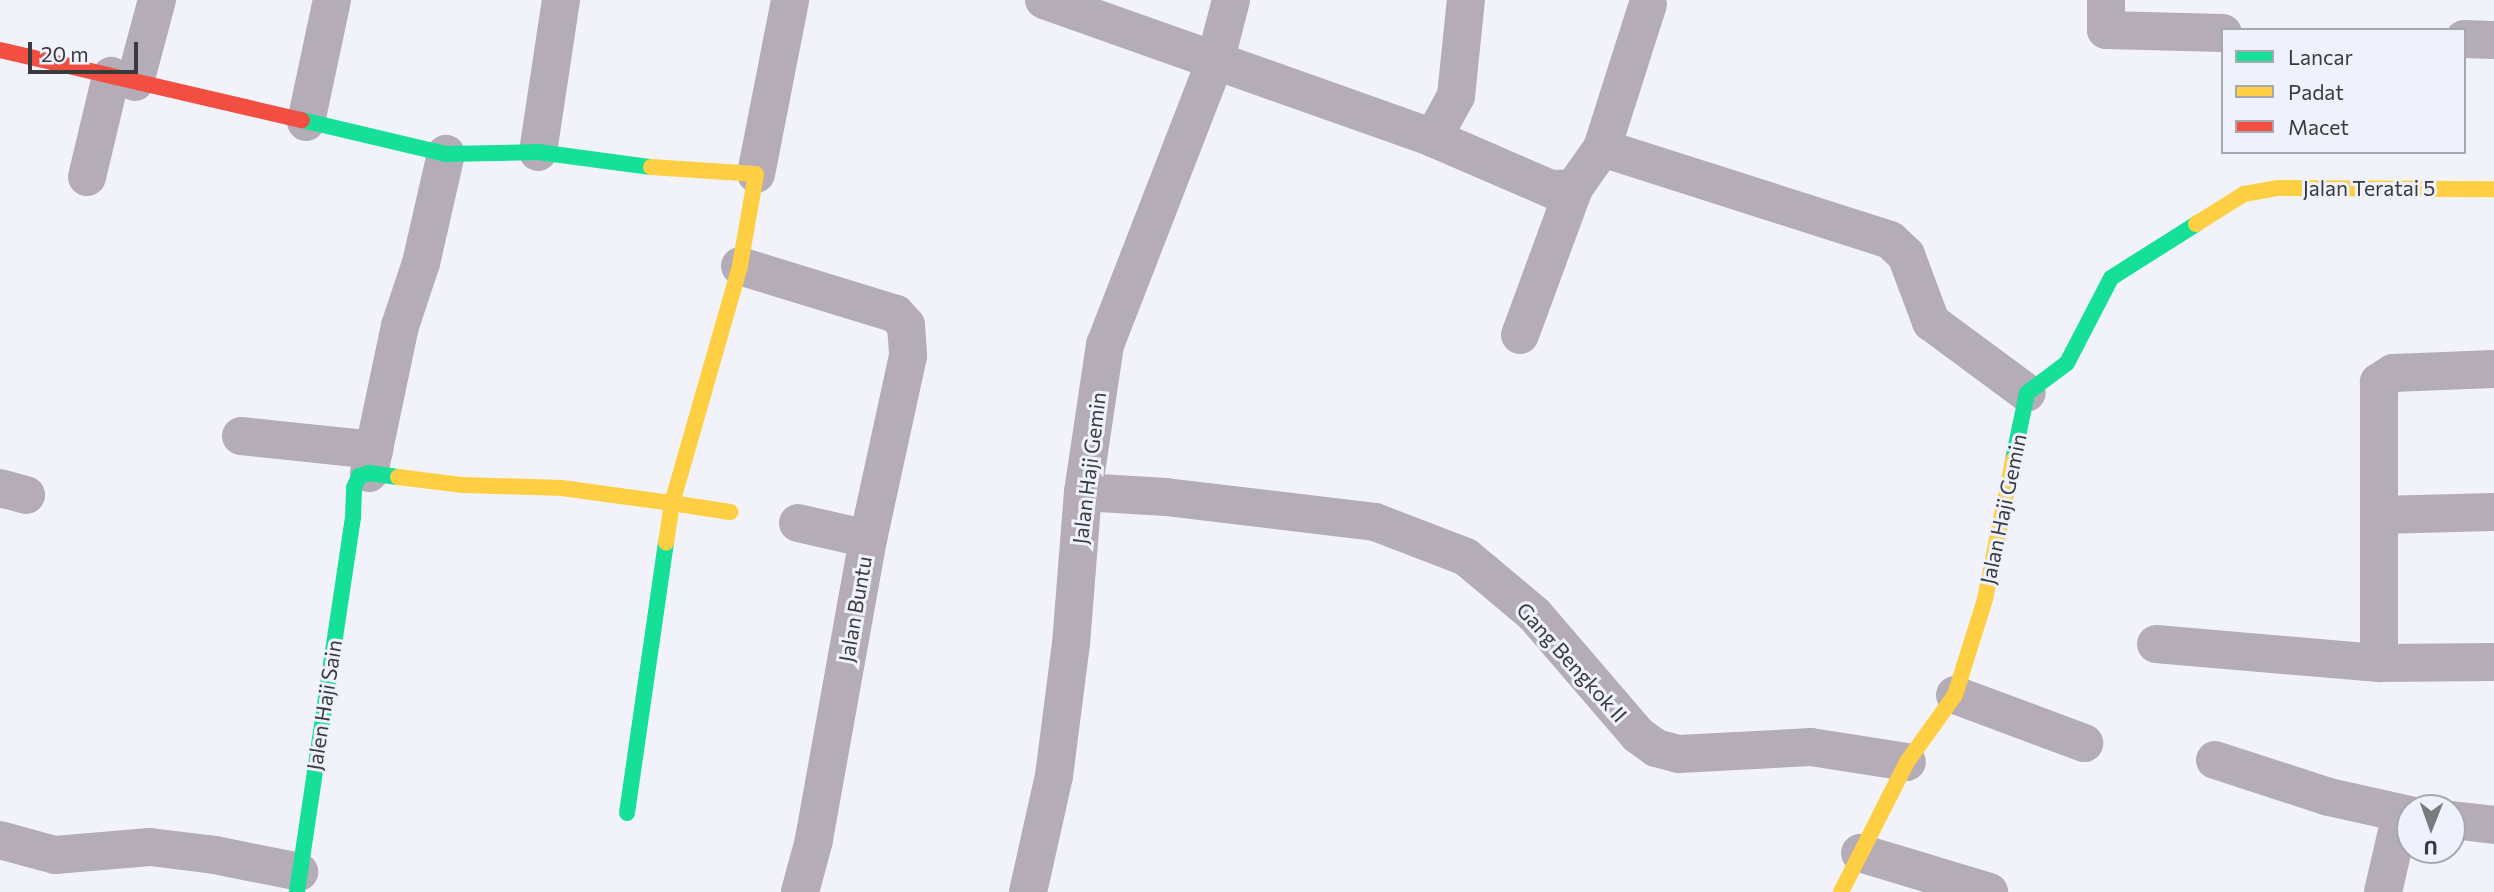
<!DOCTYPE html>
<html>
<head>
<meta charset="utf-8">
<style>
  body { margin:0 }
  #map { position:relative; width:2494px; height:892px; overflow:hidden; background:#f2f3fa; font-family:Commissioner,sans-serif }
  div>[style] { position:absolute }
  .street>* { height:38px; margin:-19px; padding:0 19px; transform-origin:19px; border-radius:19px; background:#b4acb7 }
  .fast>* { height:16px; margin:-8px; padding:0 8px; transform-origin:8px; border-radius:8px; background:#16e098 }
  .slow>* { height:16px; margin:-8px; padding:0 8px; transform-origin:8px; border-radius:8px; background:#ffcf43 }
  .jam>* { height:16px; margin:-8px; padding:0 8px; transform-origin:8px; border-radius:8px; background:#f24e42 }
  span { translate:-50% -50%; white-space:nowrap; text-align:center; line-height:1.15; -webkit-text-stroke:6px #eff1fd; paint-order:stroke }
  .street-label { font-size:21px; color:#393a3e }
  .legend { position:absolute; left:2221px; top:28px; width:245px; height:126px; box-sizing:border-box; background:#eff1fd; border:2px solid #a6a8b1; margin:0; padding:9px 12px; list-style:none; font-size:21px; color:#393a3e }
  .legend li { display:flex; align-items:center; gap:14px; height:35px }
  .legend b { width:35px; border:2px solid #a6a8b1 }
  .north { position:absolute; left:2396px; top:794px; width:70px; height:70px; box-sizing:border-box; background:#eff1fd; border:2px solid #a6a8b1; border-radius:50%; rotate:181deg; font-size:19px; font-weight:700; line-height:28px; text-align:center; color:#393a3e }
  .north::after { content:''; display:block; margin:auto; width:24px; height:32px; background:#7a7b80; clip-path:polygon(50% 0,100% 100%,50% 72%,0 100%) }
  .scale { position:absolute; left:28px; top:42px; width:110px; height:32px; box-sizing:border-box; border:4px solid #393a3e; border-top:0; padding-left:9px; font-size:21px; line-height:24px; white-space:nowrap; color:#393a3e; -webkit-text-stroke:5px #eff1fd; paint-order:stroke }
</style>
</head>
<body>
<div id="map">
  <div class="street">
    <i style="left:1044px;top:0;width:413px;rotate:19.5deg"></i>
    <i style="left:1433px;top:138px;width:48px;rotate:-61.3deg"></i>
    <i style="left:1456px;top:96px;width:97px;rotate:-84.1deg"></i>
    <i style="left:2106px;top:0;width:30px;rotate:90deg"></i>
    <i style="left:2106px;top:30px;width:117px;rotate:1.5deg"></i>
    <i style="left:2464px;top:39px;width:30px;rotate:2deg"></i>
    <i style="left:135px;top:82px;width:85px;rotate:-75deg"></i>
    <i style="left:306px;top:122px;width:125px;rotate:-78deg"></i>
    <i style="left:1433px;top:138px;width:129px;rotate:23.4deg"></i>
    <i style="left:1551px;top:189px;width:23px;rotate:-2deg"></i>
    <i style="left:1574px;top:188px;width:49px;rotate:-55deg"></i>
    <i style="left:1602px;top:148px;width:151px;rotate:-72.3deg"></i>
    <i style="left:1602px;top:148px;width:302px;rotate:17.7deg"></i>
    <i style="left:1890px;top:240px;width:22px;rotate:43deg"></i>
    <i style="left:1906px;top:255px;width:72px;rotate:69.5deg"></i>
    <i style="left:1931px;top:322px;width:119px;rotate:36.5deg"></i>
    <i style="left:538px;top:152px;width:154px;rotate:-81.4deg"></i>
    <i style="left:756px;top:174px;width:177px;rotate:-78.9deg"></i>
    <i style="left:87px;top:177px;width:104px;rotate:-76.6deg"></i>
    <i style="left:740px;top:266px;width:163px;rotate:17.1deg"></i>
    <i style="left:896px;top:314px;width:15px;rotate:48deg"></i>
    <i style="left:906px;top:325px;width:31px;rotate:86deg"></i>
    <i style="left:908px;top:356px;width:187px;rotate:102.3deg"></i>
    <i style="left:868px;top:539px;width:306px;rotate:100.2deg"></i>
    <i style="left:814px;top:840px;width:54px;rotate:105.1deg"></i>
    <i style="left:1520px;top:335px;width:157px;rotate:-69.8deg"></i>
    <i style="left:2494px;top:369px;width:101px;rotate:177.7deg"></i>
    <i style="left:2393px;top:373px;width:17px;rotate:147deg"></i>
    <i style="left:2379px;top:382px;width:281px;rotate:90deg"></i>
    <i style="left:2379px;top:663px;width:115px;rotate:-0.5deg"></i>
    <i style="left:241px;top:436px;width:134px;rotate:6deg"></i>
    <i style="left:369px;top:473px;width:150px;rotate:-78.1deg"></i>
    <i style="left:400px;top:326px;width:66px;rotate:-71.6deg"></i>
    <i style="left:421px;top:263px;width:112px;rotate:-77.1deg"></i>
    <i style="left:0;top:488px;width:27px;rotate:15deg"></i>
    <i style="left:1083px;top:492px;width:83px;rotate:3.4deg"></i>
    <i style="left:1166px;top:497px;width:210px;rotate:6.8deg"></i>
    <i style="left:1375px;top:522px;width:97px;rotate:21deg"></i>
    <i style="left:1466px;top:557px;width:89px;rotate:40deg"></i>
    <i style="left:1534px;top:614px;width:160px;rotate:49.3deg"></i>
    <i style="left:1638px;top:735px;width:22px;rotate:36deg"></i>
    <i style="left:1656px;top:748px;width:24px;rotate:15deg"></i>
    <i style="left:1679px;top:754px;width:132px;rotate:-3deg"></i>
    <i style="left:1811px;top:747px;width:97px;rotate:8.9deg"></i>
    <i style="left:2379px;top:515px;width:115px;rotate:-1.5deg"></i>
    <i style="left:798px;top:523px;width:72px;rotate:12.9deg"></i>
    <i style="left:2156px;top:644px;width:224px;rotate:4.9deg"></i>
    <i style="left:1955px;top:695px;width:138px;rotate:20.4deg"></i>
    <i style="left:2215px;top:760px;width:120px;rotate:18deg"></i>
    <i style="left:2329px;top:797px;width:83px;rotate:12.5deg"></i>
    <i style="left:2452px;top:820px;width:42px;rotate:6.8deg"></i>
    <i style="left:0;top:840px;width:57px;rotate:15.3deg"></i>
    <i style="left:55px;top:855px;width:95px;rotate:-4.8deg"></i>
    <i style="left:150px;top:847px;width:65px;rotate:7deg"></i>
    <i style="left:215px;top:855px;width:86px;rotate:11.4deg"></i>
    <i style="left:1860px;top:853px;width:135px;rotate:16.8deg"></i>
    <i style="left:1028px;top:892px;width:119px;rotate:-77.4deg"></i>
    <i style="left:1054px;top:776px;width:133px;rotate:-82.7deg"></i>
    <i style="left:1071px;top:644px;width:152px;rotate:-85.5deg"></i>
    <i style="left:1083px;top:492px;width:149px;rotate:-81.5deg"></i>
    <i style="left:1105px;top:345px;width:304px;rotate:-68.8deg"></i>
    <i style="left:1215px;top:62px;width:64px;rotate:-75.5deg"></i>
    <i style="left:2383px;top:892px;width:80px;rotate:-77deg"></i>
  </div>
  <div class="fast">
    <i style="left:302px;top:120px;width:148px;rotate:13.3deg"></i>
    <i style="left:446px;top:154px;width:92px;rotate:-1.2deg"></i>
    <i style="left:538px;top:152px;width:114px;rotate:7.6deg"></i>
    <i style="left:2013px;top:460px;width:68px;rotate:-78.2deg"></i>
    <i style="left:2027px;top:393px;width:50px;rotate:-36.9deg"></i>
    <i style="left:2067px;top:363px;width:96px;rotate:-62.6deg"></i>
    <i style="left:2111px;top:278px;width:101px;rotate:-32.4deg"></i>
    <i style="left:627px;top:813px;width:273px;rotate:-81.8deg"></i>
    <i style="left:297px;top:892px;width:378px;rotate:-81.5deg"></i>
    <i style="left:353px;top:518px;width:30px;rotate:-88deg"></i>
    <i style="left:354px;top:488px;width:13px;rotate:-67deg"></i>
    <i style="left:359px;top:476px;width:10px;rotate:-17deg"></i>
    <i style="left:369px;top:473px;width:29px;rotate:8deg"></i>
  </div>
  <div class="slow">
    <i style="left:651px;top:167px;width:105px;rotate:3.8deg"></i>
    <i style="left:756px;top:174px;width:93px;rotate:99.9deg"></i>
    <i style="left:740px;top:266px;width:247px;rotate:106deg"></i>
    <i style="left:672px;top:503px;width:59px;rotate:8.8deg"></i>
    <i style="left:2196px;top:224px;width:57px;rotate:-32deg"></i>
    <i style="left:2244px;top:194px;width:35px;rotate:-10deg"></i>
    <i style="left:2278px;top:188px;width:216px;rotate:0.3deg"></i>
    <i style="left:398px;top:477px;width:64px;rotate:7.1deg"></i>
    <i style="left:462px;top:485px;width:100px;rotate:1.7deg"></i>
    <i style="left:562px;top:488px;width:111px;rotate:7.8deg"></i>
    <i style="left:672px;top:503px;width:40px;rotate:98.5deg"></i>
    <i style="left:1841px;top:892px;width:146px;rotate:-63.1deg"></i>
    <i style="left:1907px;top:762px;width:82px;rotate:-54.4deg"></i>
    <i style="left:1955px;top:695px;width:101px;rotate:-72.6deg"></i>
    <i style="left:1985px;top:599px;width:142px;rotate:-78.6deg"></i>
  </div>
  <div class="jam">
    <i style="left:0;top:50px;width:310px;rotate:13.1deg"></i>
  </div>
  <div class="street-label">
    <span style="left:2369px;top:188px">Jalan Teratai 5</span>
    <span style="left:1089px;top:468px;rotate:-83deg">Jalan Haji Gemin</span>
    <span style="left:2003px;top:509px;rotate:-78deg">Jalan Haji Gemin</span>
    <span style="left:855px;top:609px;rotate:-80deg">Jalan Buntu</span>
    <span style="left:1572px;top:662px;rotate:48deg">Gang Bengkok II</span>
    <span style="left:324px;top:705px;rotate:-81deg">Jalen Haji Sain</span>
  </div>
  <ul class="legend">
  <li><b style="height:9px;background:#16e098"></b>Lancar</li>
  <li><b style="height:9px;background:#ffcf43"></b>Padat</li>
  <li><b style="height:9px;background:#f24e42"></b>Macet</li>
  </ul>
  <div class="north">U</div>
  <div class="scale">20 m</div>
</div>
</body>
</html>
